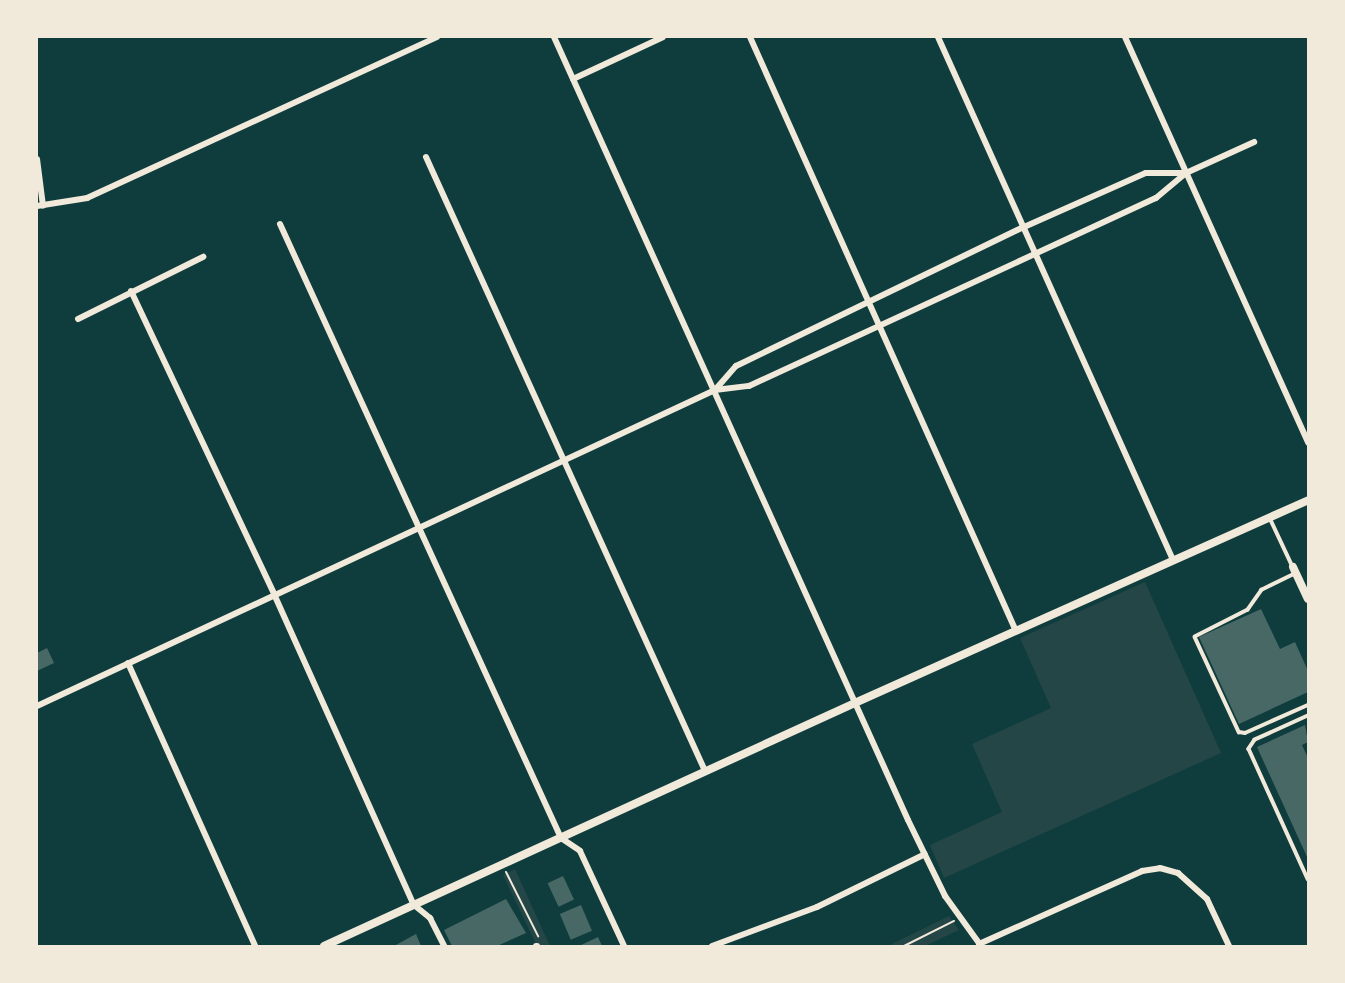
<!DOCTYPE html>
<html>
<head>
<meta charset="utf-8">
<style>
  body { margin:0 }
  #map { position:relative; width:1345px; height:983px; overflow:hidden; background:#0f3d3e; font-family:Bitter,serif }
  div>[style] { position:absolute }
  .green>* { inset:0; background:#244646 }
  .building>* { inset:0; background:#486865; transform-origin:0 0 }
  .path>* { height:2px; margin:-1px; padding:0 1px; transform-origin:1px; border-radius:1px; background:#f1e9da }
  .service>* { height:3.5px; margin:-1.75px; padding:0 1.75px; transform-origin:1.75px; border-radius:1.75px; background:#f1e9da }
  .minor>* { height:6px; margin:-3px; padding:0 3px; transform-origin:3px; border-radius:3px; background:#f1e9da }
  .tertiary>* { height:8px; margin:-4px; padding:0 4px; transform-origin:4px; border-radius:4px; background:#f1e9da }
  span { translate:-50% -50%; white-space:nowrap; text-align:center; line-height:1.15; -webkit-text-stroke:5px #f1e9da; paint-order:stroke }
  .frame { position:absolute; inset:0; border:38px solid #f1e9da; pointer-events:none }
</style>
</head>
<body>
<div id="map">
  <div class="green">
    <i style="clip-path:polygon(1145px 582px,1221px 753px,944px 878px,930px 845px,1002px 812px,972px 744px,1051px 708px,1020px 638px)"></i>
    <i style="clip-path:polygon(515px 869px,550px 946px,537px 946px,503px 875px)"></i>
    <i style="clip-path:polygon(949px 916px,959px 930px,925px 946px,888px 946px)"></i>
  </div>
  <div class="building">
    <i style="clip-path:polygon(1261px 609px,1280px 649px,1295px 642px,1308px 671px,1308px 692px,1239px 724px,1199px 637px)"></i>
    <i style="clip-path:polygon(47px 648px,54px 663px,37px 671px,37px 653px)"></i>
    <i style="clip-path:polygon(1305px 725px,1308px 742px,1302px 745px,1308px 758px,1308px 859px,1257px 747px)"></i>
    <i style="left:563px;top:876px;width:26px;height:17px;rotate:65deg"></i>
    <i style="clip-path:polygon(506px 899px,526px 933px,497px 946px,452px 946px,444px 930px)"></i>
    <i style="left:581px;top:905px;width:28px;height:23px;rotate:67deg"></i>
    <i style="clip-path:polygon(416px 934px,421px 946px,394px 946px)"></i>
    <i style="clip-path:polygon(598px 937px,602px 946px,579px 946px)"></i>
  </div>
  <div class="path">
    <i style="left:506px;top:872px;width:72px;rotate:63.4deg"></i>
    <i style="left:904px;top:946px;width:56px;rotate:-26.6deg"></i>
  </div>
  <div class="service">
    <i style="left:1270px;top:518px;width:54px;rotate:64.9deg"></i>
    <i style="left:1295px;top:574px;width:37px;rotate:154deg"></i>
    <i style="left:1262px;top:590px;width:24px;rotate:125deg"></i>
    <i style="left:1248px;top:610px;width:59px;rotate:153deg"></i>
    <i style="left:1195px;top:637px;width:105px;rotate:65.1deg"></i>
    <i style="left:1239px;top:732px;width:6px;rotate:9deg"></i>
    <i style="left:1245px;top:733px;width:69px;rotate:-24deg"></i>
    <i style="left:1308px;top:716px;width:58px;rotate:155.6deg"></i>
    <i style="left:1255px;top:740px;width:11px;rotate:124deg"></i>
    <i style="left:1249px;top:749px;width:143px;rotate:65.6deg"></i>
  </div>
  <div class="minor">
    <i style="left:554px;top:37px;width:859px;rotate:65.67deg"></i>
    <i style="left:908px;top:820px;width:85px;rotate:64deg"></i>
    <i style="left:945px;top:896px;width:62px;rotate:54.2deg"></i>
    <i style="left:750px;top:37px;width:651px;rotate:65.88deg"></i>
    <i style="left:938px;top:37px;width:573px;rotate:65.8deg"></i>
    <i style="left:1125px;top:37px;width:445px;rotate:65.7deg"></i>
    <i style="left:573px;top:79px;width:99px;rotate:-25deg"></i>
    <i style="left:426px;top:157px;width:674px;rotate:65.56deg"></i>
    <i style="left:37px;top:159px;width:47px;rotate:82.7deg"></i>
    <i style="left:37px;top:206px;width:51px;rotate:-9.1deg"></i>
    <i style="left:87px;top:198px;width:385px;rotate:-24.7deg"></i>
    <i style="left:280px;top:224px;width:675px;rotate:65.41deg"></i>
    <i style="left:561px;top:838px;width:23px;rotate:34deg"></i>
    <i style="left:580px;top:851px;width:105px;rotate:65.1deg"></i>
    <i style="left:131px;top:291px;width:335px;rotate:64.7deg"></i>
    <i style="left:274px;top:594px;width:341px;rotate:65.8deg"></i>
    <i style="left:414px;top:905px;width:21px;rotate:39deg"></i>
    <i style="left:430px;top:918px;width:31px;rotate:63deg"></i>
    <i style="left:78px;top:319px;width:140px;rotate:-26.4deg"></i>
    <i style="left:715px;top:390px;width:32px;rotate:-49deg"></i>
    <i style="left:736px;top:366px;width:320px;rotate:-25.8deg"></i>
    <i style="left:1024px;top:227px;width:133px;rotate:-23.9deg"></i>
    <i style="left:1146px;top:173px;width:40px"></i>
    <i style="left:128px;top:663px;width:310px;rotate:65.8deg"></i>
    <i style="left:37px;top:706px;width:748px;rotate:-24.99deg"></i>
    <i style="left:715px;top:390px;width:34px;rotate:-7deg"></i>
    <i style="left:749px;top:386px;width:448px;rotate:-24.8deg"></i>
    <i style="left:1156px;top:198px;width:39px;rotate:-40deg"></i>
    <i style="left:1186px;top:173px;width:75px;rotate:-24.5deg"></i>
    <i style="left:979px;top:944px;width:179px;rotate:-24.1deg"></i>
    <i style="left:1142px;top:871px;width:18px;rotate:-9deg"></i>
    <i style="left:1160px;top:868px;width:19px;rotate:16deg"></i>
    <i style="left:1178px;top:873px;width:39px;rotate:42deg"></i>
    <i style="left:1207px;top:899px;width:52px;rotate:64.9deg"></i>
    <i style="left:536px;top:946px;width:1px"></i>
    <i style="left:712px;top:946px;width:112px;rotate:-20.4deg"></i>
    <i style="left:817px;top:907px;width:120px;rotate:-26.1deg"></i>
  </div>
  <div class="tertiary">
    <i style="left:1293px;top:567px;width:35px;rotate:65deg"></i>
    <i style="left:324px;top:946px;width:586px;rotate:-24.6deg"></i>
    <i style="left:857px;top:702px;width:494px;rotate:-24.1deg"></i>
  </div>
  <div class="frame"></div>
</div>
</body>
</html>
